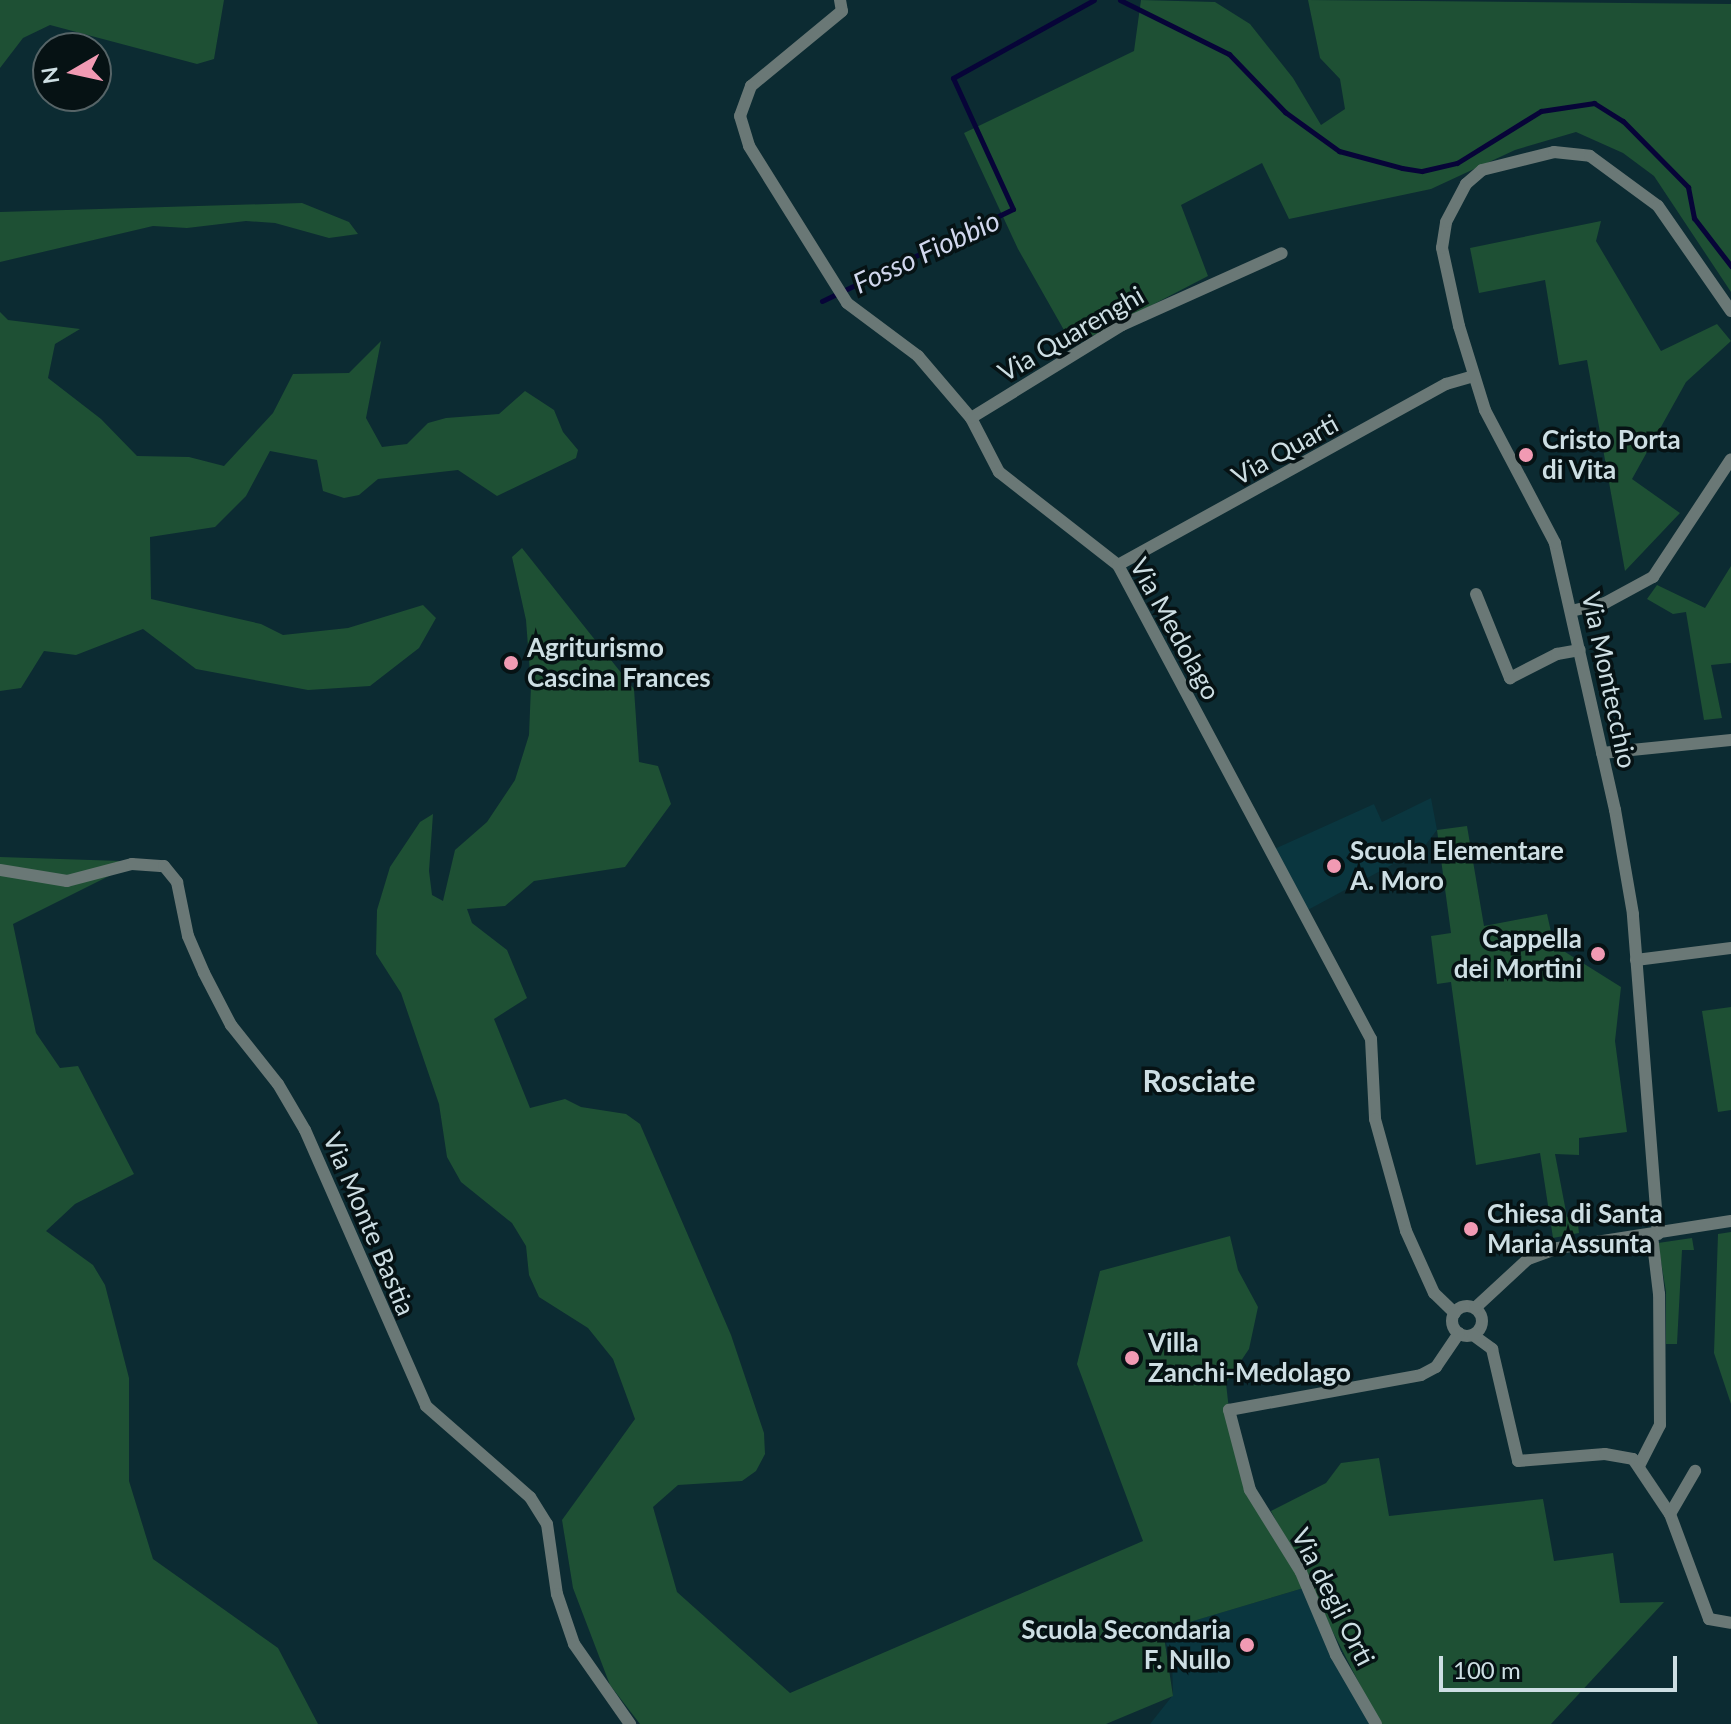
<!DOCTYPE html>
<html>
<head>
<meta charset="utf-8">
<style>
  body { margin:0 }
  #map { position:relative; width:1731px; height:1724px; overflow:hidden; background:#0c2b32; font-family:Lato,sans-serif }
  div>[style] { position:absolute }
  .built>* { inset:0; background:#0a363f }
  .green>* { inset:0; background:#1e5034 }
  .stream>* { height:5px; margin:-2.5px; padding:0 2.5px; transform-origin:2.5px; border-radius:2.5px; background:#070438 }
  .minor>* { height:12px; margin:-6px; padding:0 6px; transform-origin:6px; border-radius:6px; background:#6a7876 }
  .minor>.ring { margin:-6px; padding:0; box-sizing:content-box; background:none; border:12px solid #6a7876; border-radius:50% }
  .dots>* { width:22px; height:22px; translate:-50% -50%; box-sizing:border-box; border:4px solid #061214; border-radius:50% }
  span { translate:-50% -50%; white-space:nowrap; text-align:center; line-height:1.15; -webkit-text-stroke:7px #061214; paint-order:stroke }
  .street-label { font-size:26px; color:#cddee3 }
  .poi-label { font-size:26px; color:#cddee3; font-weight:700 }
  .left { translate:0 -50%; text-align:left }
  .right { translate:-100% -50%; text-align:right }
  .water-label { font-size:28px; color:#d1d7ed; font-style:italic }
  .quarter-label { font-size:30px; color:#cddee3; font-weight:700 }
  .north { position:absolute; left:32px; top:32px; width:80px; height:80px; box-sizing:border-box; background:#061214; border:2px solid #566467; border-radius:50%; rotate:261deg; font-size:22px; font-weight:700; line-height:32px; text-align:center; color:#cddee3 }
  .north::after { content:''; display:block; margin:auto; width:28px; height:36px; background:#f19ab3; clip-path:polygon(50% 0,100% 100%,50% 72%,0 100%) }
  .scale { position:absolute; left:1439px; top:1656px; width:238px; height:36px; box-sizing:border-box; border:4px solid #cddee3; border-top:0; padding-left:10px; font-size:24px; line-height:28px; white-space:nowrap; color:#cddee3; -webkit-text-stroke:6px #061214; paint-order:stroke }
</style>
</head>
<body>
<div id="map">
  <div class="built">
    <i style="clip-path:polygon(1431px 798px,1437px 830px,1423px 848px,1304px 912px,1270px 851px,1374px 804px,1382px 822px)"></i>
    <i style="clip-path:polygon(1307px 1587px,1370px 1724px,1150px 1724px,1173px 1695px,1172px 1661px,1162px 1630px)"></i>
  </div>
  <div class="green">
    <i style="clip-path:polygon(0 0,224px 0,214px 59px,197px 64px,50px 25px,23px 38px,0 68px)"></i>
    <i style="clip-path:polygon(1141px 0,1215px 2px,1250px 24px,1293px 78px,1321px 125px,1345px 109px,1340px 79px,1320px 58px,1308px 0,1731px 4px,1731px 292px,1654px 176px,1623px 153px,1576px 132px,1515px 150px,1431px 189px,1289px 219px,1262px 163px,1181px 205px,1208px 276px,1073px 346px,1018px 249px,964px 133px,1134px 51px)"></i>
    <i style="clip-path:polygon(302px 203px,349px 222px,358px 234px,329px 238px,275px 223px,246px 221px,187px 228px,153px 226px,0 262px,0 212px)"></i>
    <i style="clip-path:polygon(1601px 221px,1596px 241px,1661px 351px,1717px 324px,1731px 341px,1686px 382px,1632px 479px,1680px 513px,1625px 571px,1587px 360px,1559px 365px,1545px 280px,1479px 293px,1470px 248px)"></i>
    <i style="clip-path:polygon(0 312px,8px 320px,80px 329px,55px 344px,48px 378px,101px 419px,137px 456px,189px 457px,224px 466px,273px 413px,293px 374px,349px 373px,381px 341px,366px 418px,382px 447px,407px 444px,428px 423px,446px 418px,499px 414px,525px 391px,554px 410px,563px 432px,578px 450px,576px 458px,497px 496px,458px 470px,378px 479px,359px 495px,344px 498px,323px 491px,317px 460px,270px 451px,246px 496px,215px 527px,150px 537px,151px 599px,261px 624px,283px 635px,348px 628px,423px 605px,436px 618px,419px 648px,370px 686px,308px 690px,196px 669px,143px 629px,76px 655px,44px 651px,21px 688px,0 691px)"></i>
    <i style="clip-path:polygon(522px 548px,634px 689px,639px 762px,658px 766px,671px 804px,625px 867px,534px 881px,505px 906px,467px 909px,472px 923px,507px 950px,527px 998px,494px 1019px,530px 1108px,565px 1099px,581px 1107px,626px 1114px,640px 1124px,731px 1335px,764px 1433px,765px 1454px,756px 1471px,742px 1481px,678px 1485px,653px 1507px,677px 1592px,790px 1693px,1143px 1541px,1077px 1364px,1100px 1271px,1230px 1236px,1238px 1270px,1258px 1307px,1249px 1349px,1226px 1383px,1229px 1410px,1250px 1490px,1307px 1587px,1163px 1630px,1173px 1696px,1106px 1724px,640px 1724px,610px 1685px,573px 1588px,562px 1520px,635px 1419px,613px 1359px,588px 1328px,539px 1297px,529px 1275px,526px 1246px,512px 1223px,461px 1182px,447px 1157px,439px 1104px,401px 993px,376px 954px,377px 910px,390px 867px,420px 822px,433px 814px,429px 871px,432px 895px,443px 901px,455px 850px,487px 822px,515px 780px,529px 735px,531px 686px,526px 620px,512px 557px)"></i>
    <i style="clip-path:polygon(1731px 566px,1731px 663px,1711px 665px,1722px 718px,1704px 720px,1686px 612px,1673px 614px,1647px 599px,1657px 585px,1705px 608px)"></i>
    <i style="clip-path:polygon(1467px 826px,1484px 926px,1547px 914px,1554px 945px,1621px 987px,1615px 1041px,1627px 1132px,1579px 1138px,1579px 1155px,1555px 1154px,1567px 1217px,1577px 1217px,1579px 1233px,1553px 1238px,1540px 1153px,1476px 1165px,1451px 982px,1437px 984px,1431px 936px,1451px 933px,1437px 830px)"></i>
    <i style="clip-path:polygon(0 857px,121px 861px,115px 873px,13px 924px,36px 1033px,60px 1068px,78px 1066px,134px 1174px,75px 1204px,46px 1231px,93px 1265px,105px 1285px,129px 1378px,129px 1481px,153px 1559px,278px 1648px,318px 1724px,0 1724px)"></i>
    <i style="clip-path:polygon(1731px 1007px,1731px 1110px,1718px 1112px,1702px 1011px)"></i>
    <i style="clip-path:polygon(1731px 1232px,1731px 1404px,1714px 1353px,1718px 1234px)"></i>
    <i style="clip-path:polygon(1692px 1238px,1694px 1250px,1682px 1250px,1677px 1344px,1666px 1344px,1666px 1292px,1658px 1243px)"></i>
    <i style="clip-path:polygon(1379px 1458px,1389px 1516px,1543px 1499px,1554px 1561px,1613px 1553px,1620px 1603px,1664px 1602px,1551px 1724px,1380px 1724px,1271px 1511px,1326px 1483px,1341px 1463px)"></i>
  </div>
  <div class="stream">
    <i style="left:1120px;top:0;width:122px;rotate:26.4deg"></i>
    <i style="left:1229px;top:54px;width:81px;rotate:46deg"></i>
    <i style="left:1285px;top:112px;width:67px;rotate:35.8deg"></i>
    <i style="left:1339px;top:151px;width:65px;rotate:15.1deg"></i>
    <i style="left:1402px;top:168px;width:20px;rotate:9deg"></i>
    <i style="left:1422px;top:171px;width:36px;rotate:-13deg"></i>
    <i style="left:1457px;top:163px;width:99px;rotate:-31.8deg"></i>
    <i style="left:1541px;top:111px;width:54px;rotate:-8.6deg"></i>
    <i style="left:1594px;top:103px;width:34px;rotate:32deg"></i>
    <i style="left:1623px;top:121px;width:93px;rotate:45.4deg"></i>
    <i style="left:1688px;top:187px;width:32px;rotate:79deg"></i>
    <i style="left:1694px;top:218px;width:61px;rotate:52.4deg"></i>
    <i style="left:822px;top:301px;width:212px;rotate:-25.7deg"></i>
    <i style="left:1013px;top:209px;width:144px;rotate:-114.6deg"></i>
    <i style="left:953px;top:78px;width:161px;rotate:-29deg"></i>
  </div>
  <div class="minor">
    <i style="left:840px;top:0;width:11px;rotate:80deg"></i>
    <i style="left:842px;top:11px;width:118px;rotate:140.5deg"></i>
    <i style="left:751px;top:86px;width:32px;rotate:110deg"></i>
    <i style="left:740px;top:116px;width:31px;rotate:73deg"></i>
    <i style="left:749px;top:146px;width:185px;rotate:58deg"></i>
    <i style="left:847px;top:303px;width:89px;rotate:36.7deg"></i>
    <i style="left:918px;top:356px;width:82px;rotate:49.5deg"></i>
    <i style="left:971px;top:418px;width:61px;rotate:62.6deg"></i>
    <i style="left:999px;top:472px;width:151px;rotate:38deg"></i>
    <i style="left:1118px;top:565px;width:537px;rotate:61.91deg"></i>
    <i style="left:1371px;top:1039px;width:80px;rotate:87.1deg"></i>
    <i style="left:1375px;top:1119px;width:116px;rotate:74.5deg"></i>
    <i style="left:1406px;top:1231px;width:68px;rotate:65.7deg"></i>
    <i style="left:1434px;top:1293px;width:29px;rotate:44deg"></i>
    <i style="left:971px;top:418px;width:177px;rotate:-31.6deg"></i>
    <i style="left:1122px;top:325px;width:175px;rotate:-24.2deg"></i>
    <i style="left:1118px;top:565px;width:375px;rotate:-28.9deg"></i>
    <i style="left:1446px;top:384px;width:29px;rotate:-16deg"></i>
    <i style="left:1476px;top:594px;width:91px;rotate:68deg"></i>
    <i style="left:1510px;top:678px;width:53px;rotate:-27.1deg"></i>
    <i style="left:1557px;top:654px;width:23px;rotate:-10deg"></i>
    <i style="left:1571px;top:611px;width:35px;rotate:-13deg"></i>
    <i style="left:1605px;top:603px;width:55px;rotate:-28.4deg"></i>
    <i style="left:1653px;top:577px;width:141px;rotate:-56.5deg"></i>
    <i style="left:1602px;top:753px;width:130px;rotate:-5.8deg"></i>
    <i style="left:0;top:870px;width:68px;rotate:9.3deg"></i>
    <i style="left:67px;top:881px;width:67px;rotate:-14.7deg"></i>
    <i style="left:132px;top:864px;width:32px;rotate:4deg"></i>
    <i style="left:164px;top:866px;width:21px;rotate:51deg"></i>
    <i style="left:177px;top:882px;width:55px;rotate:78.5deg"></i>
    <i style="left:188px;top:936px;width:40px;rotate:66.6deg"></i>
    <i style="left:204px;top:973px;width:59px;rotate:62.6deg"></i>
    <i style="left:231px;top:1025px;width:75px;rotate:51.5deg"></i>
    <i style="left:278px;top:1084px;width:53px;rotate:59.6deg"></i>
    <i style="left:305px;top:1130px;width:301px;rotate:66.3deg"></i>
    <i style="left:426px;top:1406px;width:138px;rotate:41.2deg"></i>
    <i style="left:530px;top:1497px;width:32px;rotate:58deg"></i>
    <i style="left:547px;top:1524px;width:71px;rotate:81.9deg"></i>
    <i style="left:557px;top:1594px;width:53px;rotate:71.2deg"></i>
    <i style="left:574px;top:1644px;width:98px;rotate:55deg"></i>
    <i style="left:1636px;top:960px;width:96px;rotate:-7.2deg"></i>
    <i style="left:1658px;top:1234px;width:321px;rotate:-94.5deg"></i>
    <i style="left:1633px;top:914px;width:106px;rotate:-99.8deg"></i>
    <i style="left:1615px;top:810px;width:274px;rotate:-102.7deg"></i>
    <i style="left:1555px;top:543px;width:150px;rotate:-117.8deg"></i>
    <i style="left:1485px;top:410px;width:88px;rotate:-107.2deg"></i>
    <i style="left:1459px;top:326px;width:80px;rotate:-102.3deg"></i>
    <i style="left:1442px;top:248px;width:26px;rotate:-81deg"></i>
    <i style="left:1446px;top:222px;width:43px;rotate:-62.2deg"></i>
    <i style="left:1466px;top:184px;width:21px;rotate:-41deg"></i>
    <i style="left:1482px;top:170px;width:74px;rotate:-14deg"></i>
    <i style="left:1554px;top:152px;width:36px;rotate:6deg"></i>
    <i style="left:1590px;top:156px;width:84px;rotate:36.3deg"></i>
    <i style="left:1658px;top:206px;width:128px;rotate:55.2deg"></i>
    <i class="ring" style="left:1452px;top:1306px;width:18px;height:18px"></i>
    <i style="left:1475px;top:1308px;width:72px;rotate:-42.8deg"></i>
    <i style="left:1528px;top:1259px;width:32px;rotate:-20deg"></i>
    <i style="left:1558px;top:1248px;width:175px;rotate:-8.9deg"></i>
    <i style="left:1473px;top:1335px;width:24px;rotate:36deg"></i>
    <i style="left:1492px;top:1349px;width:115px;rotate:76.9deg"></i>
    <i style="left:1518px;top:1461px;width:87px;rotate:-4.6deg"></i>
    <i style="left:1605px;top:1454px;width:28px;rotate:10deg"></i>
    <i style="left:1633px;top:1459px;width:66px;rotate:56.1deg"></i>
    <i style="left:1670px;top:1514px;width:112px;rotate:69.6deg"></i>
    <i style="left:1709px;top:1619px;width:22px;rotate:10deg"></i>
    <i style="left:1640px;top:1464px;width:44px;rotate:-62.9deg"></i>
    <i style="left:1660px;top:1425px;width:131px;rotate:-90.4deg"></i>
    <i style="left:1659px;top:1294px;width:59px;rotate:-96.8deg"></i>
    <i style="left:1670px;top:1514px;width:50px;rotate:-59.8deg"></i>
    <i style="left:1376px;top:1724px;width:80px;rotate:-120.1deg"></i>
    <i style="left:1336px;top:1655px;width:90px;rotate:-112.9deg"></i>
    <i style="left:1301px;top:1572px;width:97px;rotate:-121.9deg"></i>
    <i style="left:1250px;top:1490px;width:83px;rotate:-104.7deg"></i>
    <i style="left:1229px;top:1410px;width:195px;rotate:-10.3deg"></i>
    <i style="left:1421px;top:1375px;width:17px;rotate:-28deg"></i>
    <i style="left:1436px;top:1367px;width:41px;rotate:-55.9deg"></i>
  </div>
  <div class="dots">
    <i style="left:1526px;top:455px;background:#f19ab3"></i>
    <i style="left:511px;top:663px;background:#f19ab3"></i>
    <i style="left:1334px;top:866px;background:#f19ab3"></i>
    <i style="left:1598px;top:954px;background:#f19ab3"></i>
    <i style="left:1471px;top:1229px;background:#f19ab3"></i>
    <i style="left:1132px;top:1358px;background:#f19ab3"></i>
    <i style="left:1247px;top:1645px;background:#f19ab3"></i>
  </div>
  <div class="street-label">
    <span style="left:1071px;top:334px;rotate:-30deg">Via Quarenghi</span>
    <span style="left:1285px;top:450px;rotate:-29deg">Via Quarti</span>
    <span style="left:1175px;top:629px;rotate:61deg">Via Medolago</span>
    <span style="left:1609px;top:680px;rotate:78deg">Via Montecchio</span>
    <span style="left:369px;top:1224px;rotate:67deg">Via Monte Bastia</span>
    <span style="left:1333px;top:1597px;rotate:63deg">Via degli Orti</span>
  </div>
  <div class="poi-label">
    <span class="left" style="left:1542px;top:455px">Cristo Porta<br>di Vita</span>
    <span class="left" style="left:527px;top:663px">Agriturismo<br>Cascina Frances</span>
    <span class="left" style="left:1350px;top:866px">Scuola Elementare<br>A. Moro</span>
    <span class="right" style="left:1582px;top:954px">Cappella<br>dei Mortini</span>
    <span class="left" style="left:1487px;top:1229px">Chiesa di Santa<br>Maria Assunta</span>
    <span class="left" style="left:1148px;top:1358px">Villa<br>Zanchi-Medolago</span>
    <span class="right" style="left:1231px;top:1645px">Scuola Secondaria<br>F. Nullo</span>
  </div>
  <div class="water-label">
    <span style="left:926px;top:251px;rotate:-25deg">Fosso Fiobbio</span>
  </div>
  <div class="quarter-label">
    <span style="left:1199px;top:1080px">Rosciate</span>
  </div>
  <div class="north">N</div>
  <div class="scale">100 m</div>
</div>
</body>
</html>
